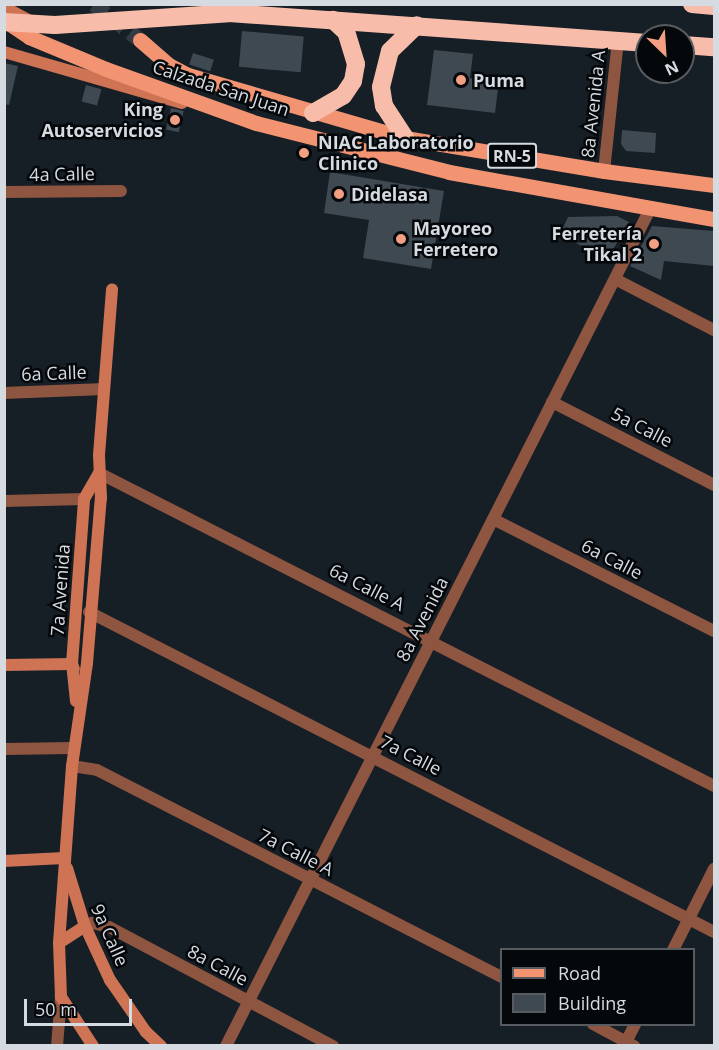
<!DOCTYPE html>
<html>
<head>
<meta charset="utf-8">
<style>
  body { margin:0 }
  #map { position:relative; width:719px; height:1050px; overflow:hidden; background:#161e26; font-family:"Open Sans",sans-serif }
  div>[style] { position:absolute }
  .building>* { inset:0; background:#3f4952; transform-origin:0 0 }
  .primary-tunnel>* { height:15px; margin-top:-7.5px; transform-origin:0; background:repeating-linear-gradient(90deg,#333a42 0 15px,transparent 0 23px) }
  .street>* { height:12px; margin:-6px; padding:0 6px; transform-origin:6px; border-radius:6px; background:#8e5541 }
  .secondary>* { height:12px; margin:-6px; padding:0 6px; transform-origin:6px; border-radius:6px; background:#ce7353 }
  .primary>* { height:15px; margin:-7.5px; padding:0 7.5px; transform-origin:7.5px; border-radius:7.5px; background:#f29372 }
  .highway>* { height:18px; margin:-9px; padding:0 9px; transform-origin:9px; border-radius:9px; background:#f8bdaa }
  .dots>* { width:16px; height:16px; translate:-50% -50%; box-sizing:border-box; border:3px solid #05080b; border-radius:50% }
  span { translate:-50% -50%; white-space:nowrap; text-align:center; line-height:1.15; -webkit-text-stroke:5px #05080b; paint-order:stroke }
  .shield-label span { padding:2px 4px; background:#05080b; border:2px solid; border-radius:4px; -webkit-text-stroke-width:0 }
  .shield-label { font-size:16px; color:#d5dbe0; font-weight:700 }
  .poi-label { font-size:18px; color:#d5dbe0; font-weight:700 }
  .left { translate:0 -50%; text-align:left }
  .right { translate:-100% -50%; text-align:right }
  .street-label { font-size:18px; color:#d5dbe0 }
  .frame { position:absolute; inset:0; border:6px solid #d5dbe0; pointer-events:none }
  .legend { position:absolute; left:500px; top:948px; width:195px; height:78px; box-sizing:border-box; background:#05080b; border:2px solid #585c60; margin:0; padding:8px 10px; list-style:none; font-size:18px; color:#d5dbe0 }
  .legend li { display:flex; align-items:center; gap:12px; height:30px }
  .legend b { width:30px; border:2px solid #585c60 }
  .north { position:absolute; left:635px; top:24px; width:60px; height:60px; box-sizing:border-box; background:#05080b; border:2px solid #585c60; border-radius:50%; rotate:155deg; font-size:16px; font-weight:700; line-height:24px; text-align:center; color:#d5dbe0 }
  .north::after { content:''; display:block; margin:auto; width:21px; height:27px; background:#f39f83; clip-path:polygon(50% 0,100% 100%,50% 72%,0 100%) }
  .scale { position:absolute; left:24px; top:999px; width:108px; height:27px; box-sizing:border-box; border:3px solid #d5dbe0; border-top:0; padding-left:8px; font-size:18px; line-height:21px; white-space:nowrap; color:#d5dbe0; -webkit-text-stroke:4px #05080b; paint-order:stroke }
</style>
</head>
<body>
<div id="map">
  <div class="building">
    <i style="left:242px;top:31px;width:62px;height:36px;rotate:5deg"></i>
    <i style="clip-path:polygon(434px 50px,473px 54px,470px 78px,499px 81px,495px 113px,427px 105px)"></i>
    <i style="left:193px;top:53px;width:22px;height:12px;rotate:18deg"></i>
    <i style="clip-path:polygon(4px 63px,18px 66px,9px 105px,4px 104px)"></i>
    <i style="left:86px;top:85px;width:16px;height:17px;rotate:15deg"></i>
    <i style="left:171px;top:108px;width:13px;height:22px;rotate:13deg"></i>
    <i style="clip-path:polygon(622px 130px,656px 133px,655px 153px,626px 151px,621px 144px)"></i>
    <i style="clip-path:polygon(330px 172px,444px 191px,431px 269px,363px 258px,369px 220px,324px 213px)"></i>
    <i style="clip-path:polygon(617px 216px,629px 222px,607px 260px,560px 234px,568px 217px)"></i>
    <i style="clip-path:polygon(652px 226px,714px 231px,714px 266px,664px 261px,661px 280px,630px 266px)"></i>
  </div>
  <div class="primary-tunnel">
    <i style="left:94px;top:4px;width:58px;rotate:38deg"></i>
  </div>
  <div class="street">
    <i style="left:604px;top:171px;width:131px;rotate:-83.9deg"></i>
    <i style="left:4px;top:192px;width:117px;rotate:-0.5deg"></i>
    <i style="left:615px;top:279px;width:111px;rotate:27.3deg"></i>
    <i style="left:4px;top:393px;width:100px;rotate:-2.3deg"></i>
    <i style="left:552px;top:402px;width:182px;rotate:27.1deg"></i>
    <i style="left:99px;top:473px;width:690px;rotate:26.97deg"></i>
    <i style="left:4px;top:501px;width:80px;rotate:-1.4deg"></i>
    <i style="left:493px;top:519px;width:248px;rotate:26.9deg"></i>
    <i style="left:89px;top:612px;width:702px;rotate:27.11deg"></i>
    <i style="left:4px;top:749px;width:69px;rotate:-0.8deg"></i>
    <i style="left:72px;top:766px;width:25px;rotate:9deg"></i>
    <i style="left:97px;top:770px;width:455px;rotate:27.1deg"></i>
    <i style="left:85px;top:926px;width:8px;rotate:-23deg"></i>
    <i style="left:92px;top:923px;width:17px;rotate:13deg"></i>
    <i style="left:109px;top:927px;width:254px;rotate:28deg"></i>
    <i style="left:673px;top:950px;width:91px;rotate:-63.2deg"></i>
    <i style="left:593px;top:1024px;width:47px;rotate:28.2deg"></i>
    <i style="left:57px;top:1046px;width:49px;rotate:-85.3deg"></i>
    <i style="left:226px;top:1046px;width:938px;rotate:-63.13deg"></i>
    <i style="left:624px;top:1046px;width:25px;rotate:-63deg"></i>
  </div>
  <div class="secondary">
    <i style="left:4px;top:7px;width:32px;rotate:28deg"></i>
    <i style="left:4px;top:52px;width:185px;rotate:16deg"></i>
    <i style="left:4px;top:665px;width:68px;rotate:-0.8deg"></i>
    <i style="left:72px;top:664px;width:5px;rotate:68deg"></i>
    <i style="left:76px;top:701px;width:37px;rotate:-96deg"></i>
    <i style="left:72px;top:664px;width:165px;rotate:-85.8deg"></i>
    <i style="left:84px;top:499px;width:30px;rotate:-60deg"></i>
    <i style="left:4px;top:861px;width:60px;rotate:-2.9deg"></i>
    <i style="left:67px;top:868px;width:61px;rotate:72.8deg"></i>
    <i style="left:85px;top:926px;width:60px;rotate:65.2deg"></i>
    <i style="left:110px;top:980px;width:63px;rotate:55.3deg"></i>
    <i style="left:146px;top:1032px;width:21px;rotate:43deg"></i>
    <i style="left:59px;top:943px;width:31px;rotate:-33deg"></i>
    <i style="left:93px;top:1046px;width:59px;rotate:-123.1deg"></i>
    <i style="left:61px;top:997px;width:54px;rotate:-92.1deg"></i>
    <i style="left:59px;top:943px;width:177px;rotate:-85.8deg"></i>
    <i style="left:72px;top:766px;width:104px;rotate:-81.7deg"></i>
    <i style="left:87px;top:663px;width:166px;rotate:-85.2deg"></i>
    <i style="left:101px;top:498px;width:43px;rotate:-92.7deg"></i>
    <i style="left:99px;top:455px;width:166px;rotate:-85.5deg"></i>
  </div>
  <div class="primary">
    <i style="left:7px;top:22px;width:27px;rotate:34deg"></i>
    <i style="left:29px;top:37px;width:83px;rotate:22.6deg"></i>
    <i style="left:106px;top:69px;width:159px;rotate:19.8deg"></i>
    <i style="left:256px;top:123px;width:199px;rotate:14.2deg"></i>
    <i style="left:449px;top:172px;width:269px;rotate:10.1deg"></i>
    <i style="left:140px;top:40px;width:38px;rotate:41deg"></i>
    <i style="left:169px;top:65px;width:21px;rotate:28deg"></i>
    <i style="left:188px;top:75px;width:226px;rotate:16.2deg"></i>
    <i style="left:405px;top:138px;width:202px;rotate:9.4deg"></i>
    <i style="left:604px;top:171px;width:111px;rotate:7.3deg"></i>
  </div>
  <div class="highway">
    <i style="left:692px;top:4px;width:22px;rotate:5deg"></i>
    <i style="left:4px;top:22px;width:51px;rotate:3.4deg"></i>
    <i style="left:55px;top:25px;width:174px;rotate:-3.9deg"></i>
    <i style="left:229px;top:13px;width:419px;rotate:4.1deg"></i>
    <i style="left:683px;top:45px;width:31px;rotate:4deg"></i>
    <i style="left:313px;top:113px;width:34px;rotate:-30deg"></i>
    <i style="left:343px;top:96px;width:18px;rotate:-56deg"></i>
    <i style="left:353px;top:81px;width:17px;rotate:-80deg"></i>
    <i style="left:356px;top:64px;width:34px;rotate:-107deg"></i>
    <i style="left:346px;top:32px;width:18px;rotate:-137deg"></i>
    <i style="left:405px;top:138px;width:38px;rotate:-123deg"></i>
    <i style="left:384px;top:106px;width:19px;rotate:-99deg"></i>
    <i style="left:381px;top:87px;width:37px;rotate:-76deg"></i>
    <i style="left:390px;top:51px;width:37px;rotate:-44deg"></i>
  </div>
  <div class="dots">
    <i style="left:461px;top:80px;background:#f39f83"></i>
    <i style="left:175px;top:120px;background:#f39f83"></i>
    <i style="left:304px;top:153px;background:#f39f83"></i>
    <i style="left:339px;top:194px;background:#f39f83"></i>
    <i style="left:401px;top:239px;background:#f39f83"></i>
    <i style="left:654px;top:244px;background:#f39f83"></i>
  </div>
  <div class="shield-label">
    <span style="left:512px;top:156px">RN-5</span>
  </div>
  <div class="poi-label">
    <span class="left" style="left:473px;top:80px">Puma</span>
    <span class="right" style="left:163px;top:120px">King<br>Autoservicios</span>
    <span class="left" style="left:318px;top:153px">NIAC Laboratorio<br>Clinico</span>
    <span class="left" style="left:351px;top:194px">Didelasa</span>
    <span class="left" style="left:413px;top:239px">Mayoreo<br>Ferretero</span>
    <span class="right" style="left:642px;top:244px">Ferretería<br>Tikal 2</span>
  </div>
  <div class="street-label">
    <span style="left:221px;top:88px;rotate:18deg">Calzada San Juan</span>
    <span style="left:593px;top:104px;rotate:-84deg">8a Avenida A</span>
    <span style="left:62px;top:174px;rotate:-1deg">4a Calle</span>
    <span style="left:54px;top:373px;rotate:-2deg">6a Calle</span>
    <span style="left:642px;top:427px;rotate:27deg">5a Calle</span>
    <span style="left:612px;top:559px;rotate:27deg">6a Calle</span>
    <span style="left:367px;top:587px;rotate:27deg">6a Calle A</span>
    <span style="left:60px;top:590px;rotate:-86deg">7a Avenida</span>
    <span style="left:422px;top:619px;rotate:-63deg">8a Avenida</span>
    <span style="left:411px;top:755px;rotate:27deg">7a Calle</span>
    <span style="left:296px;top:852px;rotate:27deg">7a Calle A</span>
    <span style="left:110px;top:935px;rotate:66deg">9a Calle</span>
    <span style="left:218px;top:965px;rotate:28deg">8a Calle</span>
  </div>
  <div class="frame"></div>
  <ul class="legend">
  <li><b style="height:8px;background:#f29372"></b>Road</li>
  <li><b style="height:16px;background:#3f4952"></b>Building</li>
  </ul>
  <div class="north">N</div>
  <div class="scale">50 m</div>
</div>
</body>
</html>
